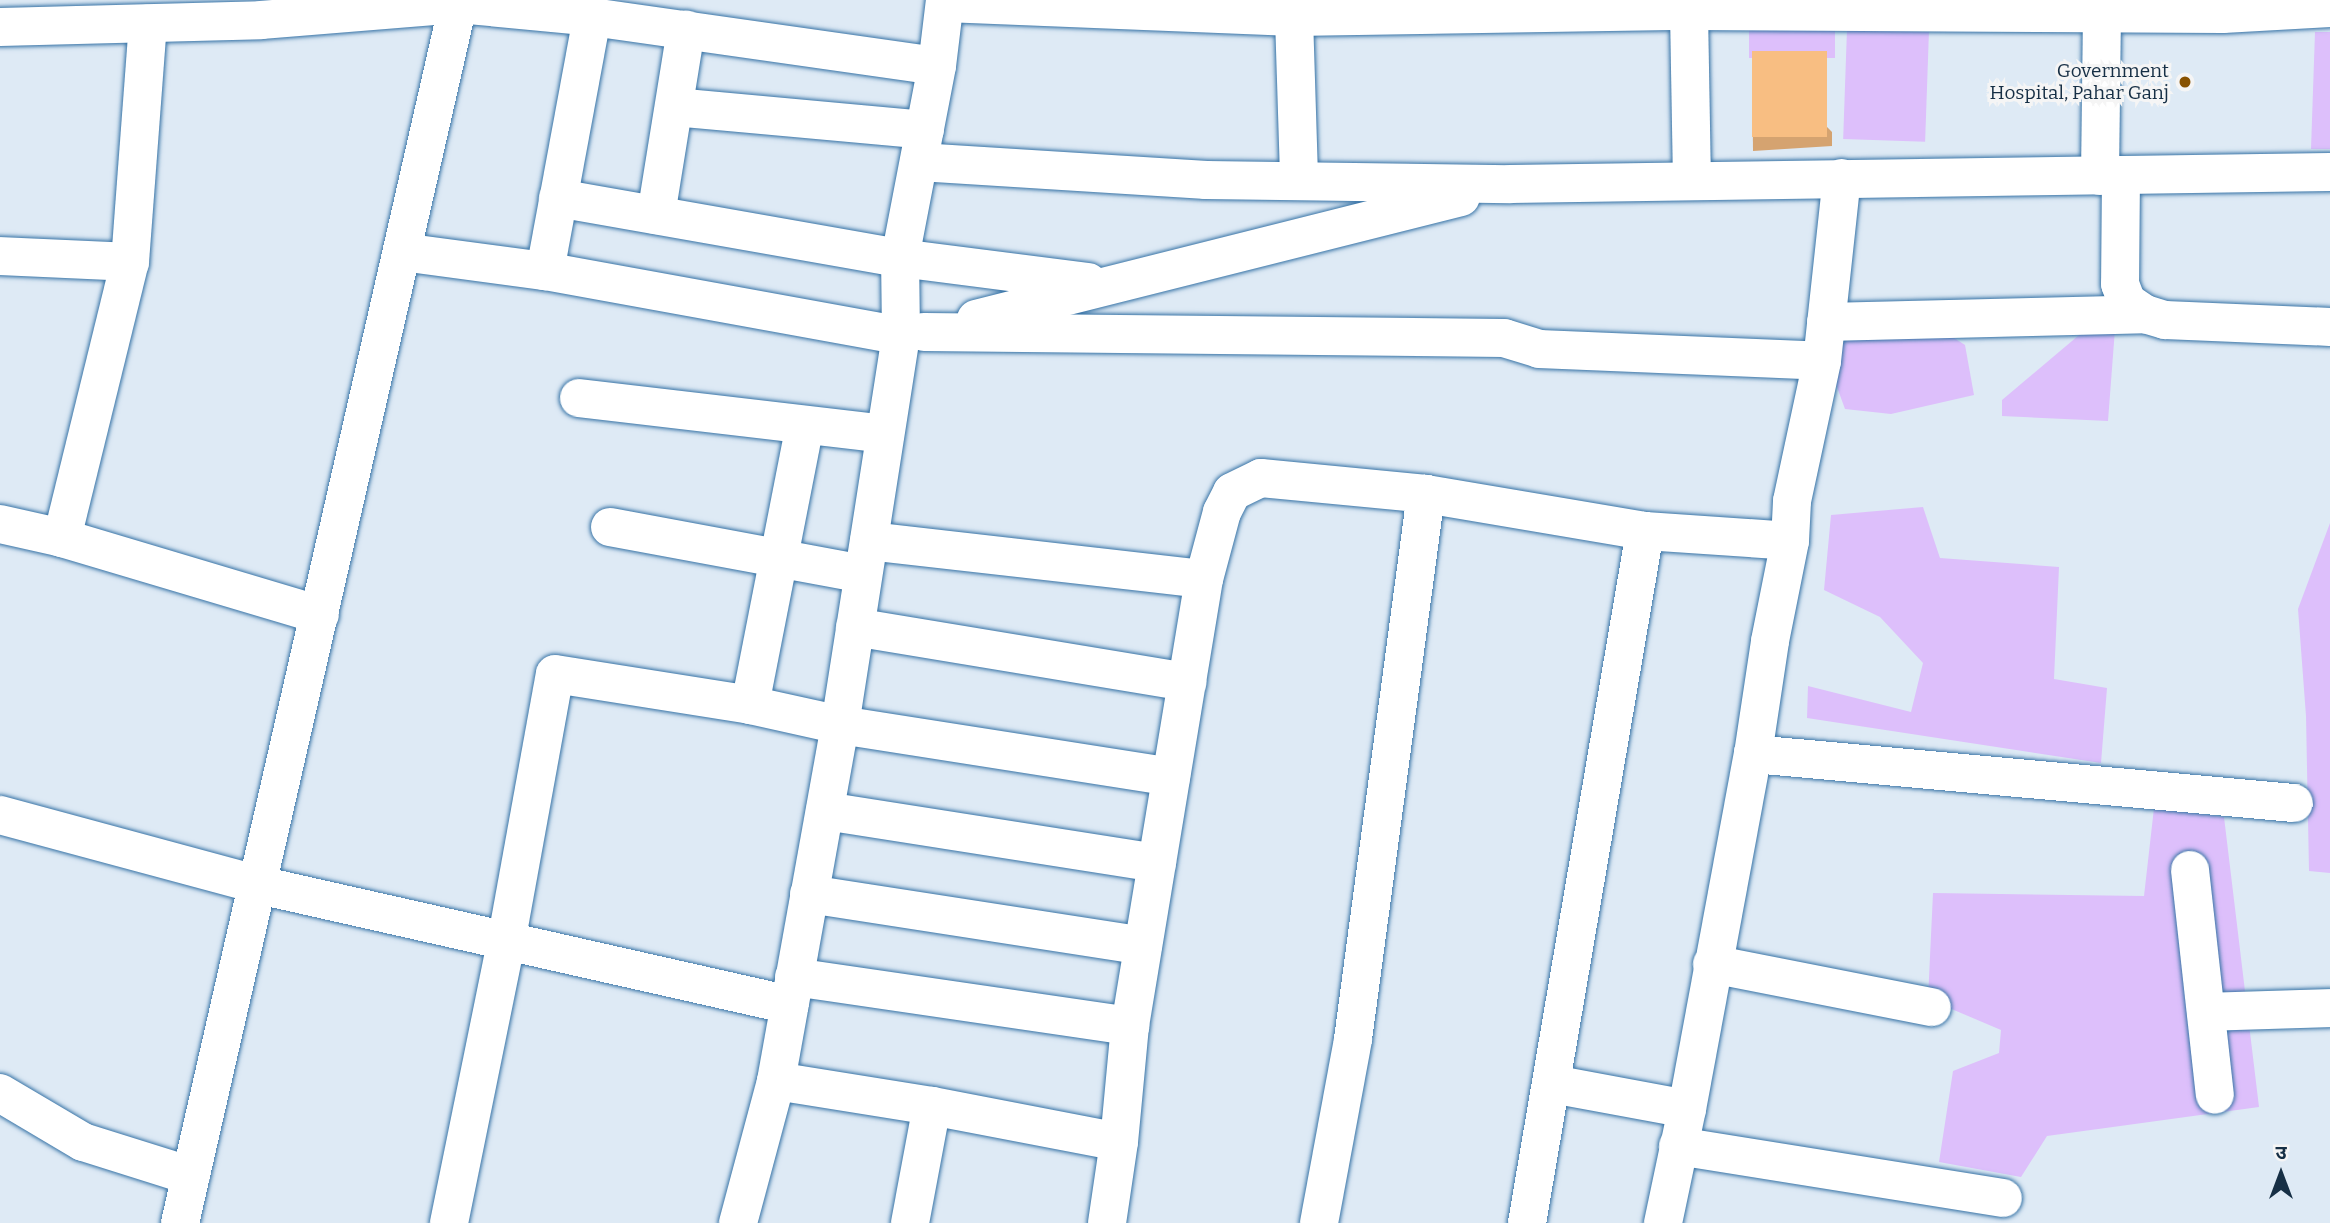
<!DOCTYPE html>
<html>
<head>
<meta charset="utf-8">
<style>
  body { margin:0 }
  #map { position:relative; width:2330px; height:1223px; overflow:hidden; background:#deeaf5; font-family:Bitter,"Noto Sans Devanagari",serif }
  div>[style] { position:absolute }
  .green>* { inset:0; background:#ddbffb; transform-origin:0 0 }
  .roads { filter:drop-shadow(0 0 2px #3773a6) drop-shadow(0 0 2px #3773a6) }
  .minor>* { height:38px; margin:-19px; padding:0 19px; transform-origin:19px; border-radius:19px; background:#fff }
  .wall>* { inset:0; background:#d5a370 }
  .building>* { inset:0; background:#f8be82; transform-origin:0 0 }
  .dots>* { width:19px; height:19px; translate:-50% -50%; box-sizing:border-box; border:4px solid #f5f5f5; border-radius:50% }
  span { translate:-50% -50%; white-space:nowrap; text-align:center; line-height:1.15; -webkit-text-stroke:6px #f5f5f5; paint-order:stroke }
  .poi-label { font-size:19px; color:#162f45 }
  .right { translate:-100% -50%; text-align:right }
  .north { position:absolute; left:2246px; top:1139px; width:70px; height:70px; -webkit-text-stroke:5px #f5f5f5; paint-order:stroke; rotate:0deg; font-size:19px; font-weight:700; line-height:28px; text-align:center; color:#162f45 }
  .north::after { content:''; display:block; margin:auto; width:24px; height:32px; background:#162f45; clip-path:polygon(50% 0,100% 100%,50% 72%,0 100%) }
</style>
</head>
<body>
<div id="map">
  <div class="green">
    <i style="left:1835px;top:21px;width:37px;height:86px;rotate:90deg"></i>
    <i style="left:1847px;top:29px;width:82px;height:110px;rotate:2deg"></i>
    <i style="clip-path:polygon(2315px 32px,2330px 32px,2330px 149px,2311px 149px)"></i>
    <i style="clip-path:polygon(1851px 309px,1918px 315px,1965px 345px,1974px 395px,1891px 414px,1845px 409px,1829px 365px)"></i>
    <i style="clip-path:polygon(2115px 329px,2108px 421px,2002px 416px,2002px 400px,2085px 330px)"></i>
    <i style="clip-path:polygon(1923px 507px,1940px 558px,2059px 567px,2054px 679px,2107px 688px,2101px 763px,1807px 718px,1808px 686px,1911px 712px,1923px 663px,1880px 617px,1824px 590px,1831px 515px)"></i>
    <i style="clip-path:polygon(2330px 523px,2330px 873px,2309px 871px,2306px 716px,2298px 609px)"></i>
    <i style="clip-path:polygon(2154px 808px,2224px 817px,2259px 1107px,2047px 1136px,2021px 1177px,1939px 1162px,1953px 1071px,1999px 1053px,2001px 1030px,1928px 999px,1933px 893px,2144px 896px)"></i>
  </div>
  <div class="roads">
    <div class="minor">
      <i style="left:945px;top:3px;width:349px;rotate:2.3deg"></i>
      <i style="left:1294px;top:17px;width:395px;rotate:-0.9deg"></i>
      <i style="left:1689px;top:11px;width:534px;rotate:0.32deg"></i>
      <i style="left:2223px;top:14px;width:107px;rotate:-3.2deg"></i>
      <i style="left:1689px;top:11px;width:169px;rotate:89deg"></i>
      <i style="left:1294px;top:17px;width:163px;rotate:88.2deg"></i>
      <i style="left:0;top:27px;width:261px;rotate:-1.5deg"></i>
      <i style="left:261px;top:20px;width:198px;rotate:-4.6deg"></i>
      <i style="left:458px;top:4px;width:135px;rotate:5.5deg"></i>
      <i style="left:592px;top:17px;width:348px;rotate:8.1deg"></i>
      <i style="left:674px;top:107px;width:252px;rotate:5.2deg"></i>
      <i style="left:919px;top:162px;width:288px;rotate:3.6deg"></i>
      <i style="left:1206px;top:180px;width:304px;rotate:0.8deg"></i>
      <i style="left:1510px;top:184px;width:820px;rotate:-0.84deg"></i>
      <i style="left:2121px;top:175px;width:109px;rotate:90.5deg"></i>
      <i style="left:2120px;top:284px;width:19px;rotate:69deg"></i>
      <i style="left:2127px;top:302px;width:22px;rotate:34deg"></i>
      <i style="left:2145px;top:314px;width:21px;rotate:17deg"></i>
      <i style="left:2165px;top:320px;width:165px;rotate:2.4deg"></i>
      <i style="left:2100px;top:176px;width:163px;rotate:-89.3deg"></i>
      <i style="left:558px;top:198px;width:347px;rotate:10deg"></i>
      <i style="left:900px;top:258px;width:190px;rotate:7.3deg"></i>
      <i style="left:656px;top:215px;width:188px;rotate:-80.8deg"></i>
      <i style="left:402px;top:252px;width:144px;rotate:7.6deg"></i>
      <i style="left:545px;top:271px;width:362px;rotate:10.3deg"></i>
      <i style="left:0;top:256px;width:130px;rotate:2.6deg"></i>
      <i style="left:545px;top:271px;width:258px;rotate:-79.5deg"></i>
      <i style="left:976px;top:319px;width:500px;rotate:-14.12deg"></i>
      <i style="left:1826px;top:322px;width:319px;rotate:-1.4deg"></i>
      <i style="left:924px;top:332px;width:580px;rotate:0.59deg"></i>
      <i style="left:1504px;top:338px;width:37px;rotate:17deg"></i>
      <i style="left:1539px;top:349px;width:283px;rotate:2.4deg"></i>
      <i style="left:579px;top:398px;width:308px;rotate:6.7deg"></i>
      <i style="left:0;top:524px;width:64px;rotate:12.7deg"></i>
      <i style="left:62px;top:538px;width:269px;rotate:16.6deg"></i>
      <i style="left:610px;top:527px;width:257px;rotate:10.5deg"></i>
      <i style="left:62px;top:538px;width:284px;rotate:-76.2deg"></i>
      <i style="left:130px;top:262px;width:239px;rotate:-85.7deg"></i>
      <i style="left:869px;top:541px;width:337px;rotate:6.5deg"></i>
      <i style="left:855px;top:627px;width:337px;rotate:9.4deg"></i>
      <i style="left:750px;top:705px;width:285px;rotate:-78.9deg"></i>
      <i style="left:1753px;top:754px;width:543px;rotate:5.18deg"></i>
      <i style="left:825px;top:811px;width:336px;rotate:8.9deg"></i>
      <i style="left:0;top:815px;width:268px;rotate:15.1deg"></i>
      <i style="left:259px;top:885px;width:544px;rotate:12.73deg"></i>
      <i style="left:2190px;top:870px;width:226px;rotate:83.7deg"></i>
      <i style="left:809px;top:894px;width:338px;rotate:8.8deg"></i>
      <i style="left:1712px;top:964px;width:224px;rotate:11.1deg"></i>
      <i style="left:794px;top:977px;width:340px;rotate:8.3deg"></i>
      <i style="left:2206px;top:1012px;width:124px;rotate:-1.8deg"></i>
      <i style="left:776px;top:1081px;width:158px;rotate:9.1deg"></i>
      <i style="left:932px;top:1106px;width:190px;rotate:10.9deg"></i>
      <i style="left:1552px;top:1084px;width:137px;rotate:10.5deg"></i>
      <i style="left:0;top:1093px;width:96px;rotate:30.6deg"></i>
      <i style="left:83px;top:1142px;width:113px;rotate:17.5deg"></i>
      <i style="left:1678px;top:1146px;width:329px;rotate:9.1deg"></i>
      <i style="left:180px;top:1223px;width:1250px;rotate:-77.15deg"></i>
      <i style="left:449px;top:1223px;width:286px;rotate:-78.5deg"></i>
      <i style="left:506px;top:943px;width:273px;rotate:-79.7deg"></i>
      <i style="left:555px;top:674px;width:197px;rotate:9deg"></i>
      <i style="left:750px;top:705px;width:92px;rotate:12.5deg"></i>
      <i style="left:840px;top:725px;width:335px;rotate:8.9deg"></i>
      <i style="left:738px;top:1223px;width:147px;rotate:-75deg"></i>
      <i style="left:776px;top:1081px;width:362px;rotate:-79.8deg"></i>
      <i style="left:840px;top:725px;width:394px;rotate:-81.1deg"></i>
      <i style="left:901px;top:336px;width:78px;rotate:-90.7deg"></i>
      <i style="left:900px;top:258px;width:196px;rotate:-79.1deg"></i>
      <i style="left:937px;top:66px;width:66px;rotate:-83.1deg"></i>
      <i style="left:910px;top:1223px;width:119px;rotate:-79.4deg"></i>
      <i style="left:1107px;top:1223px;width:82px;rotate:-81.6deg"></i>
      <i style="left:1119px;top:1142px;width:117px;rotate:-84.6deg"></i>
      <i style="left:1130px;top:1026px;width:453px;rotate:-80.6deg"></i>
      <i style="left:1204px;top:579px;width:69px;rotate:-75deg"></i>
      <i style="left:1222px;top:512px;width:22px;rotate:-63deg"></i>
      <i style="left:1232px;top:492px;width:32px;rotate:-26deg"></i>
      <i style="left:1261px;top:478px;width:166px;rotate:5.5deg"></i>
      <i style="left:1426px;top:494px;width:222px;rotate:9.6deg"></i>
      <i style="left:1645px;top:531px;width:145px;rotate:3.9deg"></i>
      <i style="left:1319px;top:1223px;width:187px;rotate:-79.5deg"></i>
      <i style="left:1353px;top:1039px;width:550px;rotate:-82.37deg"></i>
      <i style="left:1527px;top:1223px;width:702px;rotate:-80.32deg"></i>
      <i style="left:1663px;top:1223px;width:116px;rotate:-78.1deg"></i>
      <i style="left:1687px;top:1109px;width:361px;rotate:-79.5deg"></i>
      <i style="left:1753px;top:754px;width:114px;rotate:-81.4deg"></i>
      <i style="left:1770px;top:641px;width:102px;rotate:-78.7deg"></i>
      <i style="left:1790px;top:541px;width:40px;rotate:-87.1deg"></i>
      <i style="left:1792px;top:501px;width:143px;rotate:-77.9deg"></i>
      <i style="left:1822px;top:361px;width:184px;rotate:-83.8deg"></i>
    </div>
  </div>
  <div class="wall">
    <i style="clip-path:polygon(1752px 51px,1832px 132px,1832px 146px,1753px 151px)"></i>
  </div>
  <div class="building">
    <i style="left:1752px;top:51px;width:75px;height:86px"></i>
  </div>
  <div class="dots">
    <i style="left:2185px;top:82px;background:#885200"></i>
  </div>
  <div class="poi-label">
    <span class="right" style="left:2169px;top:82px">Government<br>Hospital, Pahar Ganj</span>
  </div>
  <div class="north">उ</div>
</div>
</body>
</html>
